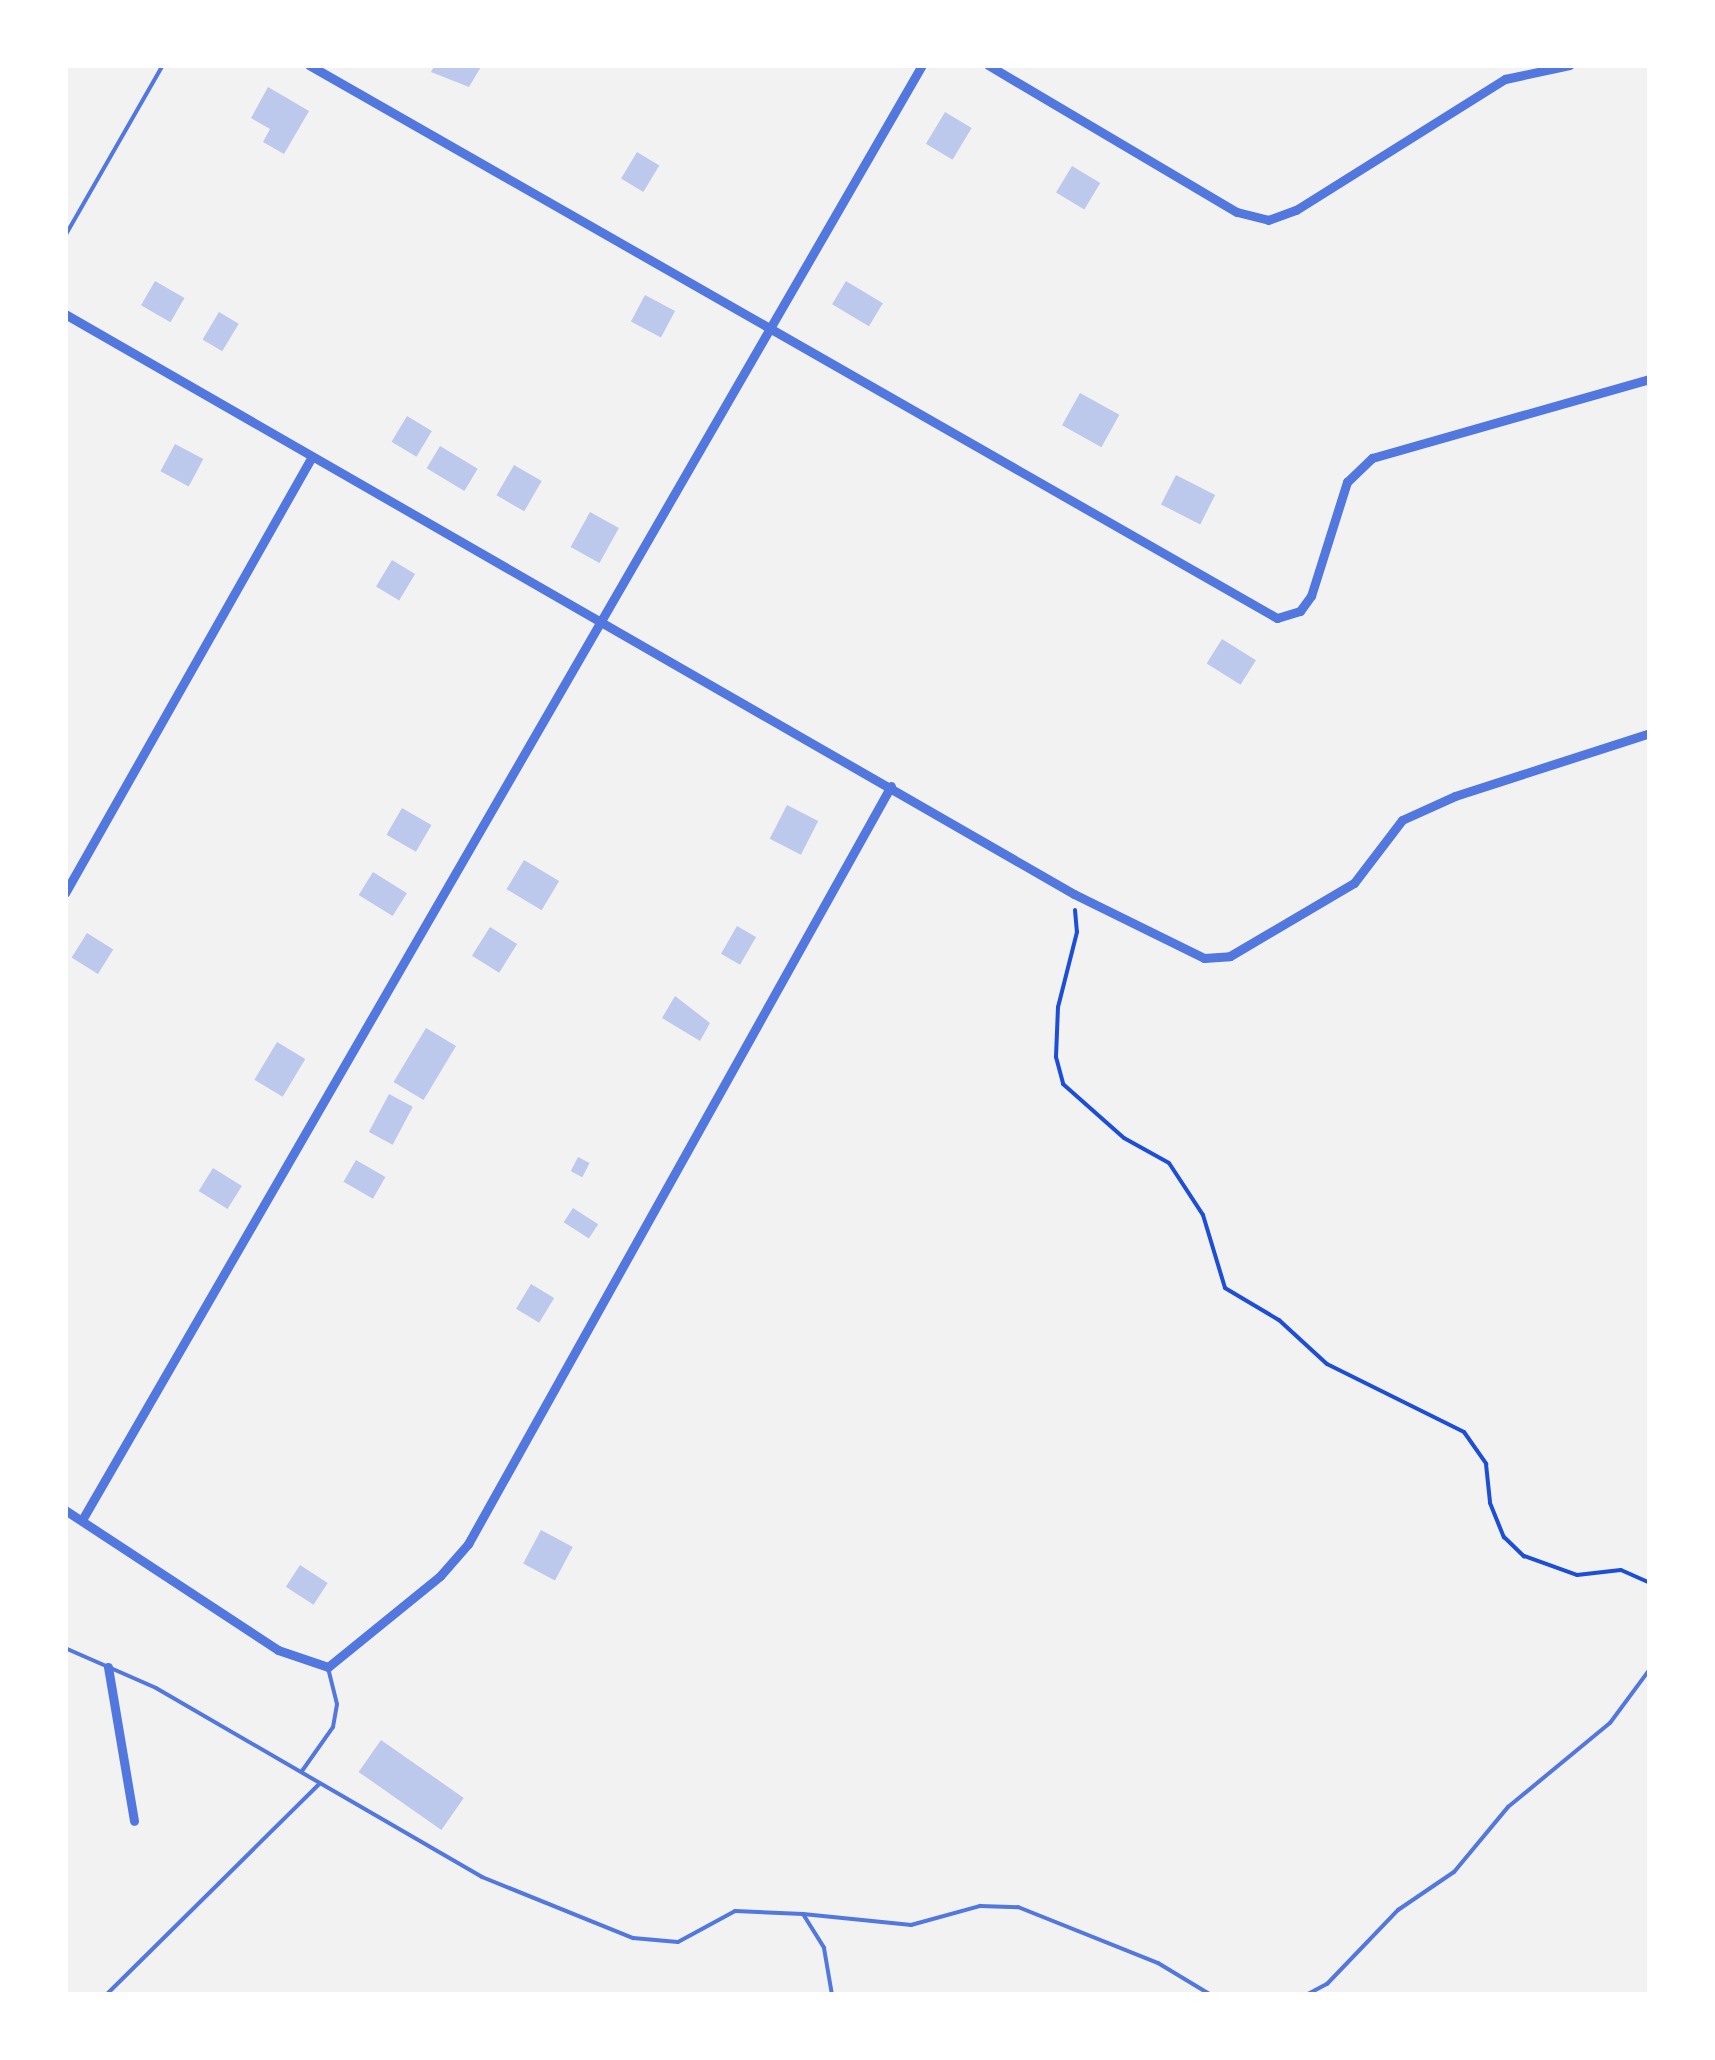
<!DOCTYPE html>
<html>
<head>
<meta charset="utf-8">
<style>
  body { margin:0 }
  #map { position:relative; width:1715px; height:2060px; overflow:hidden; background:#f2f2f2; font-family:Roboto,sans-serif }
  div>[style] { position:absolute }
  .building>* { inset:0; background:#bdc9ec; transform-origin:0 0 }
  .path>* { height:4px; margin:-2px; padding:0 2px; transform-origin:2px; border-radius:2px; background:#1d4ed8 }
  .service>* { height:4px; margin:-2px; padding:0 2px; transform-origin:2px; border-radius:2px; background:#5277de }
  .minor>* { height:9px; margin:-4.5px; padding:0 4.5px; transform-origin:4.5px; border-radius:4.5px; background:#5277de }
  span { translate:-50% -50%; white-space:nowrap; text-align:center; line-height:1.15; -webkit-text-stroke:9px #fff; paint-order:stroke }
  .frame { position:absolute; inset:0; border:68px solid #fff; pointer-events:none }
</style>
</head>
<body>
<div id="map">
  <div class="building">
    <i style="clip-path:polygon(435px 65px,482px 65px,469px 87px,431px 72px)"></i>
    <i style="clip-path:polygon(268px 87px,309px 111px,284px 154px,263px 142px,270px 129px,251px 118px)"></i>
    <i style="left:945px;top:112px;width:31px;height:37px;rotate:31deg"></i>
    <i style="left:637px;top:152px;width:26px;height:31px;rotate:31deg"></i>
    <i style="left:1072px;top:166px;width:33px;height:31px;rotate:31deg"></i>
    <i style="left:155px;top:281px;width:34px;height:28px;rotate:30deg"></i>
    <i style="left:846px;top:281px;width:43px;height:27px;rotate:31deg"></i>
    <i style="left:645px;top:295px;width:34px;height:30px;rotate:28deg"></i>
    <i style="left:219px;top:312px;width:23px;height:32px;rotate:31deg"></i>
    <i style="left:1080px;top:393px;width:45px;height:37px;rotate:29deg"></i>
    <i style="left:407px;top:416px;width:29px;height:30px;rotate:31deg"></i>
    <i style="left:175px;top:444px;width:32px;height:31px;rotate:28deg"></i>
    <i style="left:440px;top:446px;width:44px;height:26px;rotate:31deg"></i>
    <i style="left:514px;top:465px;width:32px;height:35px;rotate:30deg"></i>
    <i style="left:1176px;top:475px;width:44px;height:33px;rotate:27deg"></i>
    <i style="left:590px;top:512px;width:33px;height:40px;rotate:29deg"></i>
    <i style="left:392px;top:560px;width:27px;height:31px;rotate:31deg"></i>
    <i style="left:1222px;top:639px;width:40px;height:29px;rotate:32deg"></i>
    <i style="left:787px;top:805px;width:35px;height:38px;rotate:27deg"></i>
    <i style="left:402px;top:808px;width:34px;height:31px;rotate:30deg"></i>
    <i style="left:524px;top:860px;width:41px;height:34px;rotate:31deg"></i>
    <i style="left:373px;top:872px;width:40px;height:27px;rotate:32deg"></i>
    <i style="left:737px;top:926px;width:22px;height:32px;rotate:30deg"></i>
    <i style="left:490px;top:927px;width:32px;height:34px;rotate:32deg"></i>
    <i style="left:87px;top:933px;width:31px;height:29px;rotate:32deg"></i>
    <i style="clip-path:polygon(675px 996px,710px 1023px,700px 1041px,662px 1018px)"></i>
    <i style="left:426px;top:1028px;width:35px;height:63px;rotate:31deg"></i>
    <i style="left:277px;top:1042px;width:33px;height:44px;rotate:31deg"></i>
    <i style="left:389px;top:1094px;width:27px;height:43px;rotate:28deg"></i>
    <i style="left:578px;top:1157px;width:13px;height:16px;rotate:27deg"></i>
    <i style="left:356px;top:1160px;width:34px;height:25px;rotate:30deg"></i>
    <i style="left:213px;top:1168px;width:34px;height:27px;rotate:32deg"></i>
    <i style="left:573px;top:1208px;width:30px;height:17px;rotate:33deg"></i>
    <i style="left:531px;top:1284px;width:27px;height:29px;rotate:31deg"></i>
    <i style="left:541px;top:1530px;width:36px;height:38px;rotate:28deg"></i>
    <i style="left:300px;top:1565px;width:33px;height:26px;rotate:33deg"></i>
    <i style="left:381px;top:1740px;width:101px;height:39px;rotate:35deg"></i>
  </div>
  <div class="path">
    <i style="left:1075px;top:910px;width:22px;rotate:85deg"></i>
    <i style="left:1077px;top:932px;width:77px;rotate:104.2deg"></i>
    <i style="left:1058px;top:1007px;width:50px;rotate:92.3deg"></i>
    <i style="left:1056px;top:1057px;width:28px;rotate:75deg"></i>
    <i style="left:1063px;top:1084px;width:81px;rotate:41.5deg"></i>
    <i style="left:1124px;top:1138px;width:51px;rotate:29.1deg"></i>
    <i style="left:1169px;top:1163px;width:62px;rotate:56.8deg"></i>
    <i style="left:1203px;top:1215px;width:76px;rotate:73.2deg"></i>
    <i style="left:1225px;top:1288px;width:63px;rotate:30.7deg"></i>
    <i style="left:1279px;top:1320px;width:65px;rotate:42.5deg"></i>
    <i style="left:1327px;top:1364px;width:153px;rotate:26.4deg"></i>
    <i style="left:1464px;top:1432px;width:39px;rotate:55deg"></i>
    <i style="left:1486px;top:1464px;width:39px;rotate:84deg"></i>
    <i style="left:1490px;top:1503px;width:37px;rotate:68deg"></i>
    <i style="left:1504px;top:1537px;width:28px;rotate:44deg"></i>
    <i style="left:1524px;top:1556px;width:56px;rotate:19.7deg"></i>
    <i style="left:1577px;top:1575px;width:44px;rotate:-6.5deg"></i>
    <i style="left:1621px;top:1570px;width:32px;rotate:24deg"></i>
  </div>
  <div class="service">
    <i style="left:65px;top:236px;width:197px;rotate:-60.2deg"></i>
    <i style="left:65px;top:1648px;width:99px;rotate:23.7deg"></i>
    <i style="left:156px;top:1688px;width:377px;rotate:30.1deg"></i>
    <i style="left:482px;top:1877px;width:163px;rotate:22deg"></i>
    <i style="left:633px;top:1938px;width:45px;rotate:5.1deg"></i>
    <i style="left:678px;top:1942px;width:65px;rotate:-28.5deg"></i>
    <i style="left:735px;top:1911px;width:68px;rotate:2.5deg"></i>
    <i style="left:803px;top:1914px;width:40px;rotate:58deg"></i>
    <i style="left:824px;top:1948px;width:48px;rotate:80.3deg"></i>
    <i style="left:302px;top:1771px;width:54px;rotate:-54.8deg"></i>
    <i style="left:333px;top:1727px;width:23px;rotate:-80deg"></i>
    <i style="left:337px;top:1704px;width:38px;rotate:-104deg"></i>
    <i style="left:803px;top:1914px;width:109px;rotate:5.8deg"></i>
    <i style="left:911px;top:1925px;width:72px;rotate:-15.4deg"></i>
    <i style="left:980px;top:1906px;width:38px;rotate:2deg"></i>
    <i style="left:1018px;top:1907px;width:151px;rotate:21.8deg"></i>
    <i style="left:1158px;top:1963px;width:62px;rotate:31.1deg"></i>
    <i style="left:106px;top:1995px;width:300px;rotate:-44.7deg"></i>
    <i style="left:1306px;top:1995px;width:24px;rotate:-28deg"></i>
    <i style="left:1327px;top:1984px;width:103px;rotate:-46.2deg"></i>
    <i style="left:1398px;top:1910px;width:68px;rotate:-34.2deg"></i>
    <i style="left:1454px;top:1872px;width:85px;rotate:-50.3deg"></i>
    <i style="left:1508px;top:1807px;width:132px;rotate:-39.5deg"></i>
    <i style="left:1610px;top:1723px;width:67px;rotate:-53.5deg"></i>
  </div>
  <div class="minor">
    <i style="left:309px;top:65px;width:1115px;rotate:29.74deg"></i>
    <i style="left:1277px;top:618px;width:24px;rotate:-17deg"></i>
    <i style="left:1300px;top:611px;width:19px;rotate:-54deg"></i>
    <i style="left:1311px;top:596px;width:120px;rotate:-72.5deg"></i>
    <i style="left:1347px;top:482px;width:35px;rotate:-44deg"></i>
    <i style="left:1372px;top:458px;width:289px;rotate:-15.9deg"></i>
    <i style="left:988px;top:65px;width:289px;rotate:30.6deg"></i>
    <i style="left:1237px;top:212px;width:32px;rotate:14deg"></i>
    <i style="left:1268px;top:220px;width:30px;rotate:-20deg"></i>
    <i style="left:1296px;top:210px;width:247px;rotate:-32.1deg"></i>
    <i style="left:1505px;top:79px;width:66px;rotate:-12.2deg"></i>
    <i style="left:65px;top:314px;width:1164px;rotate:29.89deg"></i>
    <i style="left:1074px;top:894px;width:145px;rotate:26.2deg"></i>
    <i style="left:1204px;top:958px;width:26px;rotate:-4deg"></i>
    <i style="left:1230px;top:956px;width:144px;rotate:-30.5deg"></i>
    <i style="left:1354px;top:883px;width:79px;rotate:-52.7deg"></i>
    <i style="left:1402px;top:820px;width:58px;rotate:-24.4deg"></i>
    <i style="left:1455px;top:796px;width:205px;rotate:-17.9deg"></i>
    <i style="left:65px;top:893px;width:499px;rotate:-60.5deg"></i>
    <i style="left:65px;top:1510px;width:255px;rotate:33.3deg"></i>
    <i style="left:278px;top:1650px;width:53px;rotate:18.8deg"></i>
    <i style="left:328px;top:1667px;width:144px;rotate:-39.1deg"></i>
    <i style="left:440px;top:1576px;width:43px;rotate:-48.8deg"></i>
    <i style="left:468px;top:1544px;width:868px;rotate:-60.84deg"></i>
    <i style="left:82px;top:1520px;width:1680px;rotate:-60deg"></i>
    <i style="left:108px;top:1667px;width:156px;rotate:80.4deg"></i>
  </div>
  <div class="frame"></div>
</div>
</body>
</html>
